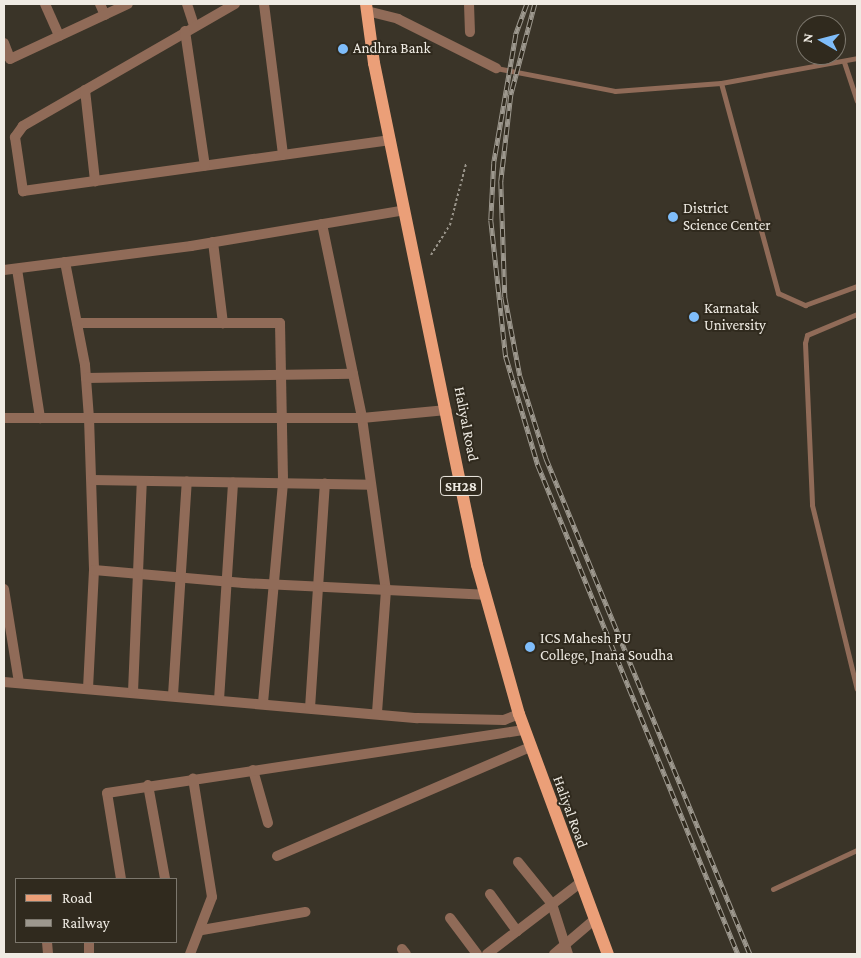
<!DOCTYPE html>
<html>
<head>
<meta charset="utf-8">
<style>
  body { margin:0 }
  #map { position:relative; width:861px; height:958px; overflow:hidden; background:#3a3428; font-family:"Crimson Pro",serif }
  div>[style] { position:absolute }
  .path>* { height:2px; margin-top:-1px; transform-origin:0; background:repeating-linear-gradient(90deg,#9a958b 0 2.5px,transparent 0 5px) }
  .service>* { height:5px; margin:-2.5px; padding:0 2.5px; transform-origin:2.5px; border-radius:2.5px; background:#906b58 }
  .minor>* { height:10px; margin:-5px; padding:0 5px; transform-origin:5px; border-radius:5px; background:#906b58 }
  .primary>* { height:12px; margin:-6px; padding:0 6px; transform-origin:6px; border-radius:6px; background:#eb9f78 }
  .rail>* { height:4.5px; margin-top:-2.25px; transform-origin:0; background:repeating-linear-gradient(90deg,#302a1e 0 8px,#9d988e 0 16px); box-sizing:border-box; border-block:1px solid #9d988e }
  .dots>* { width:14px; height:14px; translate:-50% -50%; box-sizing:border-box; border:2px solid #302a1e; border-radius:50% }
  span { translate:-50% -50%; white-space:nowrap; text-align:center; line-height:1.15; -webkit-text-stroke:4px #302a1e; paint-order:stroke }
  .shield-label span { padding:1px 4px; background:#302a1e; border:1px solid; border-radius:4px; -webkit-text-stroke-width:0 }
  .shield-label { font-size:14px; color:#efebe3; font-weight:700 }
  .poi-label { font-size:15px; color:#efebe3 }
  .left { translate:0 -50%; text-align:left }
  .street-label { font-size:15px; color:#efebe3 }
  .frame { position:absolute; inset:0; border:5px solid #efebe3; pointer-events:none }
  .legend { position:absolute; left:15px; top:878px; width:162px; height:65px; box-sizing:border-box; background:#302a1e; border:1px solid #7c776d; margin:0; padding:6px 9px; list-style:none; font-size:15px; color:#efebe3 }
  .legend li { display:flex; align-items:center; gap:10px; height:25px }
  .legend b { width:25px; border:1px solid #7c776d }
  .north { position:absolute; left:796px; top:15px; width:50px; height:50px; box-sizing:border-box; background:#302a1e; border:1px solid #7c776d; border-radius:50%; rotate:278deg; font-size:14px; font-weight:700; line-height:20px; text-align:center; color:#efebe3 }
  .north::after { content:''; display:block; margin:auto; width:18px; height:22px; background:#7fbdfa; clip-path:polygon(50% 0,100% 100%,50% 72%,0 100%) }
</style>
</head>
<body>
<div id="map">
  <div class="path">
    <i style="left:431px;top:255px;width:36px;rotate:-58deg"></i>
    <i style="left:450px;top:225px;width:63px;rotate:-75.3deg"></i>
  </div>
  <div class="service">
    <i style="left:844px;top:62px;width:41px;rotate:71.6deg"></i>
    <i style="left:496px;top:68px;width:121px;rotate:10.9deg"></i>
    <i style="left:615px;top:91px;width:106px;rotate:-4.3deg"></i>
    <i style="left:721px;top:83px;width:138px;rotate:-10.4deg"></i>
    <i style="left:721px;top:83px;width:218px;rotate:74.8deg"></i>
    <i style="left:778px;top:293px;width:30px;rotate:24deg"></i>
    <i style="left:805px;top:305px;width:55px;rotate:-20.1deg"></i>
    <i style="left:857px;top:314px;width:54px;rotate:157.2deg"></i>
    <i style="left:807px;top:335px;width:8px;rotate:104deg"></i>
    <i style="left:805px;top:343px;width:162px;rotate:87.5deg"></i>
    <i style="left:812px;top:505px;width:189px;rotate:76.3deg"></i>
    <i style="left:773px;top:889px;width:93px;rotate:-24.9deg"></i>
  </div>
  <div class="minor">
    <i style="left:45px;top:4px;width:35px;rotate:66deg"></i>
    <i style="left:100px;top:4px;width:12px;rotate:66deg"></i>
    <i style="left:187px;top:4px;width:23px;rotate:72deg"></i>
    <i style="left:235px;top:4px;width:245px;rotate:150.1deg"></i>
    <i style="left:23px;top:126px;width:14px;rotate:126deg"></i>
    <i style="left:15px;top:137px;width:55px;rotate:81.6deg"></i>
    <i style="left:23px;top:191px;width:371px;rotate:-7.9deg"></i>
    <i style="left:264px;top:4px;width:152px;rotate:82.8deg"></i>
    <i style="left:469px;top:4px;width:28px;rotate:88deg"></i>
    <i style="left:367px;top:11px;width:32px;rotate:14deg"></i>
    <i style="left:398px;top:19px;width:110px;rotate:26.6deg"></i>
    <i style="left:185px;top:31px;width:136px;rotate:81.6deg"></i>
    <i style="left:4px;top:43px;width:17px;rotate:69deg"></i>
    <i style="left:10px;top:59px;width:130px;rotate:-25deg"></i>
    <i style="left:85px;top:90px;width:92px;rotate:83.7deg"></i>
    <i style="left:322px;top:224px;width:198px;rotate:78.3deg"></i>
    <i style="left:362px;top:418px;width:174px;rotate:82.1deg"></i>
    <i style="left:386px;top:590px;width:124px;rotate:94.2deg"></i>
    <i style="left:213px;top:242px;width:82px;rotate:83deg"></i>
    <i style="left:65px;top:262px;width:105px;rotate:79deg"></i>
    <i style="left:85px;top:365px;width:53px;rotate:85.7deg"></i>
    <i style="left:89px;top:418px;width:152px;rotate:88.1deg"></i>
    <i style="left:94px;top:570px;width:118px;rotate:92.9deg"></i>
    <i style="left:17px;top:269px;width:151px;rotate:81.2deg"></i>
    <i style="left:4px;top:270px;width:189px;rotate:-7.3deg"></i>
    <i style="left:191px;top:246px;width:217px;rotate:-9.5deg"></i>
    <i style="left:77px;top:323px;width:203px"></i>
    <i style="left:280px;top:323px;width:160px;rotate:88.9deg"></i>
    <i style="left:283px;top:483px;width:222px;rotate:95.2deg"></i>
    <i style="left:86px;top:378px;width:267px;rotate:-0.9deg"></i>
    <i style="left:4px;top:418px;width:358px"></i>
    <i style="left:362px;top:418px;width:85px;rotate:-5.4deg"></i>
    <i style="left:92px;top:480px;width:279px;rotate:1deg"></i>
    <i style="left:94px;top:570px;width:150px;rotate:5deg"></i>
    <i style="left:243px;top:583px;width:242px;rotate:2.8deg"></i>
    <i style="left:4px;top:589px;width:95px;rotate:80.9deg"></i>
    <i style="left:4px;top:682px;width:415px;rotate:5deg"></i>
    <i style="left:417px;top:718px;width:87px;rotate:1.3deg"></i>
    <i style="left:504px;top:720px;width:16px;rotate:-22deg"></i>
    <i style="left:133px;top:692px;width:211px;rotate:-87.6deg"></i>
    <i style="left:173px;top:695px;width:214px;rotate:-86.3deg"></i>
    <i style="left:219px;top:700px;width:218px;rotate:-86.3deg"></i>
    <i style="left:310px;top:708px;width:225px;rotate:-86.2deg"></i>
    <i style="left:253px;top:770px;width:55px;rotate:74.2deg"></i>
    <i style="left:148px;top:785px;width:96px;rotate:79.7deg"></i>
    <i style="left:277px;top:856px;width:275px;rotate:-23.3deg"></i>
    <i style="left:518px;top:862px;width:54px;rotate:51deg"></i>
    <i style="left:552px;top:904px;width:52px;rotate:72.3deg"></i>
    <i style="left:121px;top:879px;width:87px;rotate:-99.2deg"></i>
    <i style="left:107px;top:793px;width:422px;rotate:-8.6deg"></i>
    <i style="left:490px;top:894px;width:46px;rotate:53.9deg"></i>
    <i style="left:450px;top:918px;width:45px;rotate:53.1deg"></i>
    <i style="left:202px;top:930px;width:105px;rotate:-9.9deg"></i>
    <i style="left:47px;top:942px;width:12px;rotate:85deg"></i>
    <i style="left:89px;top:942px;width:12px;rotate:90deg"></i>
    <i style="left:402px;top:949px;width:6px;rotate:51deg"></i>
    <i style="left:190px;top:954px;width:61px;rotate:-68.9deg"></i>
    <i style="left:212px;top:897px;width:120px;rotate:-99.1deg"></i>
    <i style="left:487px;top:954px;width:117px;rotate:-37.4deg"></i>
    <i style="left:554px;top:954px;width:52px;rotate:-40.4deg"></i>
  </div>
  <div class="primary">
    <i style="left:366px;top:4px;width:60px;rotate:82.3deg"></i>
    <i style="left:374px;top:63px;width:512px;rotate:78.41deg"></i>
    <i style="left:477px;top:565px;width:155px;rotate:74.3deg"></i>
    <i style="left:519px;top:714px;width:256px;rotate:69.7deg"></i>
  </div>
  <div class="rail">
    <i style="left:527px;top:4px;width:33px;rotate:110deg"></i>
    <i style="left:516px;top:35px;width:130px;rotate:99.8deg"></i>
    <i style="left:494px;top:163px;width:57px;rotate:93deg"></i>
    <i style="left:491px;top:220px;width:138px;rotate:83.8deg"></i>
    <i style="left:506px;top:357px;width:113px;rotate:73.5deg"></i>
    <i style="left:538px;top:465px;width:528px;rotate:67.76deg"></i>
    <i style="left:535px;top:4px;width:94px;rotate:104.8deg"></i>
    <i style="left:511px;top:95px;width:87px;rotate:96.6deg"></i>
    <i style="left:501px;top:181px;width:116px;rotate:88deg"></i>
    <i style="left:505px;top:297px;width:80px;rotate:79.2deg"></i>
    <i style="left:520px;top:376px;width:86px;rotate:72.4deg"></i>
    <i style="left:546px;top:458px;width:536px;rotate:67.64deg"></i>
  </div>
  <div class="dots">
    <i style="left:343px;top:49px;background:#7fbdfa"></i>
    <i style="left:673px;top:217px;background:#7fbdfa"></i>
    <i style="left:694px;top:317px;background:#7fbdfa"></i>
    <i style="left:530px;top:647px;background:#7fbdfa"></i>
  </div>
  <div class="shield-label">
    <span style="left:461px;top:486px">SH28</span>
  </div>
  <div class="poi-label">
    <span class="left" style="left:353px;top:49px">Andhra Bank</span>
    <span class="left" style="left:683px;top:217px">District<br>Science Center</span>
    <span class="left" style="left:704px;top:317px">Karnatak<br>University</span>
    <span class="left" style="left:540px;top:647px">ICS Mahesh PU<br>College, Jnana Soudha</span>
  </div>
  <div class="street-label">
    <span style="left:466px;top:424px;rotate:79deg">Haliyal Road</span>
    <span style="left:570px;top:812px;rotate:70deg">Haliyal Road</span>
  </div>
  <div class="frame"></div>
  <ul class="legend">
  <li><b style="height:6px;background:#eb9f78"></b>Road</li>
  <li><b style="height:6px;background:#9d988e"></b>Railway</li>
  </ul>
  <div class="north">N</div>
</div>
</body>
</html>
